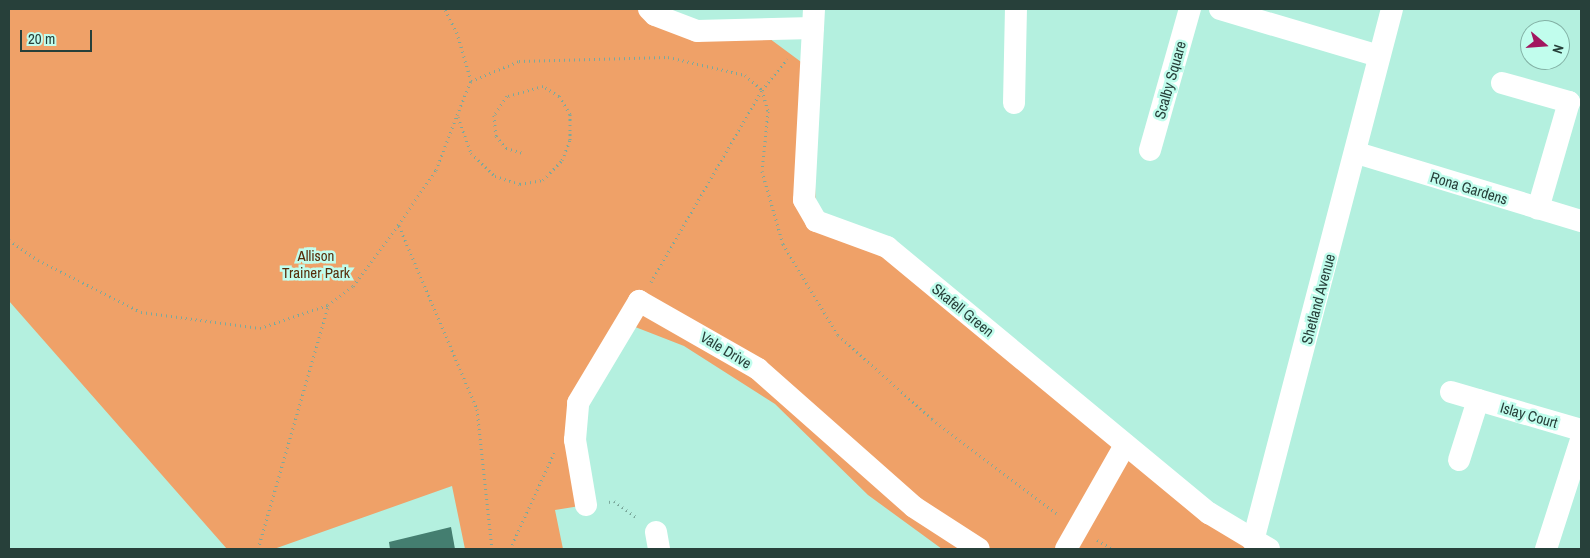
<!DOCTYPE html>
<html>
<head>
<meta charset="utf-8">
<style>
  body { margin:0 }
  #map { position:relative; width:1590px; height:558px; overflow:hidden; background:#b4f0df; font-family:"Archivo Narrow",sans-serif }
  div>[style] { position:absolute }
  .green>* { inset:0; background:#efa168 }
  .building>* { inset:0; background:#447e70 }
  .path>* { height:3px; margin-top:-1.5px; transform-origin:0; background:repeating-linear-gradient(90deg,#7ba99c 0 1px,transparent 0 5px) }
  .street>* { height:22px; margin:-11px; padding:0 11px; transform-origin:11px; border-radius:11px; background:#fff }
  span { translate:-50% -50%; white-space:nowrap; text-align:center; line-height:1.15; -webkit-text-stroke:5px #c1fded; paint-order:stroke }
  .street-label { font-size:15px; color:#27403a }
  .park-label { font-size:15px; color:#572d0a }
  .frame { position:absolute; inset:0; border:10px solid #27403a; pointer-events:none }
  .north { position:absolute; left:1520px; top:20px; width:50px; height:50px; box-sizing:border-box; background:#c1fded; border:1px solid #83b1a5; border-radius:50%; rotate:108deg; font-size:14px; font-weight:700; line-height:20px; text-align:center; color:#27403a }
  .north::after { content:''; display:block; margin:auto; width:18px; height:22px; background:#a2165f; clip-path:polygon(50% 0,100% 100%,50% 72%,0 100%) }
  .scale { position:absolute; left:20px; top:30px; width:72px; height:22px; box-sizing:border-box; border:2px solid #27403a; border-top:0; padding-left:6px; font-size:15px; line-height:18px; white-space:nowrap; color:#27403a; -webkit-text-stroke:4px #c1fded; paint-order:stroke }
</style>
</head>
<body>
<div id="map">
  <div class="green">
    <i style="clip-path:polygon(9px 9px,649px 9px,655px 15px,758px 30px,812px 70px,816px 221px,882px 245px,1270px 549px,942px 549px,868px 495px,775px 404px,684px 346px,625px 323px,578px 403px,586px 505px,555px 510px,563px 549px,465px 549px,452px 486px,274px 549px,227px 549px,9px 301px)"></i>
  </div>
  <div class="building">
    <i style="clip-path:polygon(451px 527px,455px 549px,390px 549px,389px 542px)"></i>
  </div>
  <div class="path">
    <i style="left:471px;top:81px;width:52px;rotate:-22.6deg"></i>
    <i style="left:519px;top:61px;width:149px;rotate:-1.5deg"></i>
    <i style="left:668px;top:57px;width:79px;rotate:13.2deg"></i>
    <i style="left:745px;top:75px;width:23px;rotate:41deg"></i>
    <i style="left:762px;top:90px;width:22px;rotate:74deg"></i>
    <i style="left:768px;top:111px;width:60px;rotate:95.7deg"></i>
    <i style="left:762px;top:171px;width:76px;rotate:74deg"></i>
    <i style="left:783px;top:244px;width:106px;rotate:58.9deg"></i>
    <i style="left:838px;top:335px;width:126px;rotate:41.8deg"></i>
    <i style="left:932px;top:419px;width:159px;rotate:37.1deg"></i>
    <i style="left:458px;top:117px;width:38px;rotate:70deg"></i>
    <i style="left:471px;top:153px;width:33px;rotate:44deg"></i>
    <i style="left:495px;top:176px;width:26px;rotate:18deg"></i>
    <i style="left:520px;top:184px;width:23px;rotate:-10deg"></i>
    <i style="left:543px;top:180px;width:28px;rotate:-46deg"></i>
    <i style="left:562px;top:160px;width:22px;rotate:-68deg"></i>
    <i style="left:570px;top:140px;width:26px;rotate:-90deg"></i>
    <i style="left:570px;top:114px;width:21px;rotate:-121deg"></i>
    <i style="left:559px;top:96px;width:19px;rotate:-148deg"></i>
    <i style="left:543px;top:86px;width:37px;rotate:164deg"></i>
    <i style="left:507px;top:96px;width:23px;rotate:124deg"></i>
    <i style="left:494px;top:115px;width:21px;rotate:85deg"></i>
    <i style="left:496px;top:136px;width:16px;rotate:50deg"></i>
    <i style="left:506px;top:148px;width:18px;rotate:16deg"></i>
    <i style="left:399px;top:226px;width:199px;rotate:66.9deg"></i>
    <i style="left:477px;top:409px;width:141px;rotate:83.9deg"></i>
    <i style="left:9px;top:240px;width:35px;rotate:35deg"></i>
    <i style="left:38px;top:260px;width:115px;rotate:26.8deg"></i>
    <i style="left:141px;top:312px;width:120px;rotate:7.7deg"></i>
    <i style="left:260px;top:328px;width:72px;rotate:-18.7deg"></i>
    <i style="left:328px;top:305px;width:31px;rotate:-37deg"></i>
    <i style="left:353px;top:286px;width:76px;rotate:-53.6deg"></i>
    <i style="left:398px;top:225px;width:67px;rotate:-55.4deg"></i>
    <i style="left:436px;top:170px;width:59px;rotate:-69.1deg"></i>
    <i style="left:457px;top:115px;width:37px;rotate:-68deg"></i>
    <i style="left:471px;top:81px;width:50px;rotate:-106.3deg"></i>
    <i style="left:457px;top:33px;width:27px;rotate:-117deg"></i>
    <i style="left:651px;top:282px;width:222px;rotate:-60deg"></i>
    <i style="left:762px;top:90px;width:40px;rotate:-51deg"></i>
    <i style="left:609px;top:502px;width:5px;rotate:-11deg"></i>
    <i style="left:614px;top:501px;width:29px;rotate:36deg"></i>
    <i style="left:1097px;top:540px;width:18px;rotate:29deg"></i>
    <i style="left:258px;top:549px;width:253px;rotate:-73.9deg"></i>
    <i style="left:510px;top:549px;width:106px;rotate:-65.4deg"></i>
  </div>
  <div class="street">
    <i style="left:649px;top:9px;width:8px;rotate:45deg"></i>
    <i style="left:655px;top:15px;width:45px;rotate:20.9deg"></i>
    <i style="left:697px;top:31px;width:116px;rotate:-1.5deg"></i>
    <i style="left:814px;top:9px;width:191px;rotate:93deg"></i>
    <i style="left:804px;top:200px;width:24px;rotate:60deg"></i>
    <i style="left:816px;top:221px;width:76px;rotate:20.1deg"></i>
    <i style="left:887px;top:247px;width:418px;rotate:39.6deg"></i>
    <i style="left:1209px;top:513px;width:70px;rotate:31deg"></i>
    <i style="left:1220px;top:9px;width:166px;rotate:16.5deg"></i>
    <i style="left:1502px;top:83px;width:70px;rotate:15.8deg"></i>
    <i style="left:1569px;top:102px;width:111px;rotate:106.2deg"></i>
    <i style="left:1014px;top:103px;width:94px;rotate:-88.8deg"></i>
    <i style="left:1150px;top:150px;width:147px;rotate:-74.2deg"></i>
    <i style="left:1357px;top:153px;width:234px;rotate:16.9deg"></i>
    <i style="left:1451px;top:392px;width:135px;rotate:16.3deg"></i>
    <i style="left:1459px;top:460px;width:63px;rotate:-72.4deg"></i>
    <i style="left:586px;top:505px;width:66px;rotate:-99.6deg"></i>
    <i style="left:575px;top:440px;width:37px;rotate:-85deg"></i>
    <i style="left:578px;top:403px;width:119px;rotate:-59.1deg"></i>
    <i style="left:639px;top:301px;width:137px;rotate:29.7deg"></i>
    <i style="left:758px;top:369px;width:208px;rotate:41.5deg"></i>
    <i style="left:914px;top:507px;width:77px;rotate:32.9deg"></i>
    <i style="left:656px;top:532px;width:17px;rotate:80deg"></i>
    <i style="left:1253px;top:541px;width:550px;rotate:-75.36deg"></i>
    <i style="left:1066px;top:549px;width:120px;rotate:-60.4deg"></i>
    <i style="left:1546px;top:549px;width:114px;rotate:-72.2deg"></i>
  </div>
  <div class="street-label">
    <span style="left:1170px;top:80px;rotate:-74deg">Scalby Square</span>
    <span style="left:1469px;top:188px;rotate:17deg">Rona Gardens</span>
    <span style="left:1318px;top:299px;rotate:-75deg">Shetland Avenue</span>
    <span style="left:963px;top:310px;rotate:39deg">Skafell Green</span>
    <span style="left:726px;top:350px;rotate:31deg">Vale Drive</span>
    <span style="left:1529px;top:415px;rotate:16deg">Islay Court</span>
  </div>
  <div class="park-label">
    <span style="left:316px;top:264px">Allison<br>Trainer Park</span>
  </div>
  <div class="frame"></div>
  <div class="north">N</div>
  <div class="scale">20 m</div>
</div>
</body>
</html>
